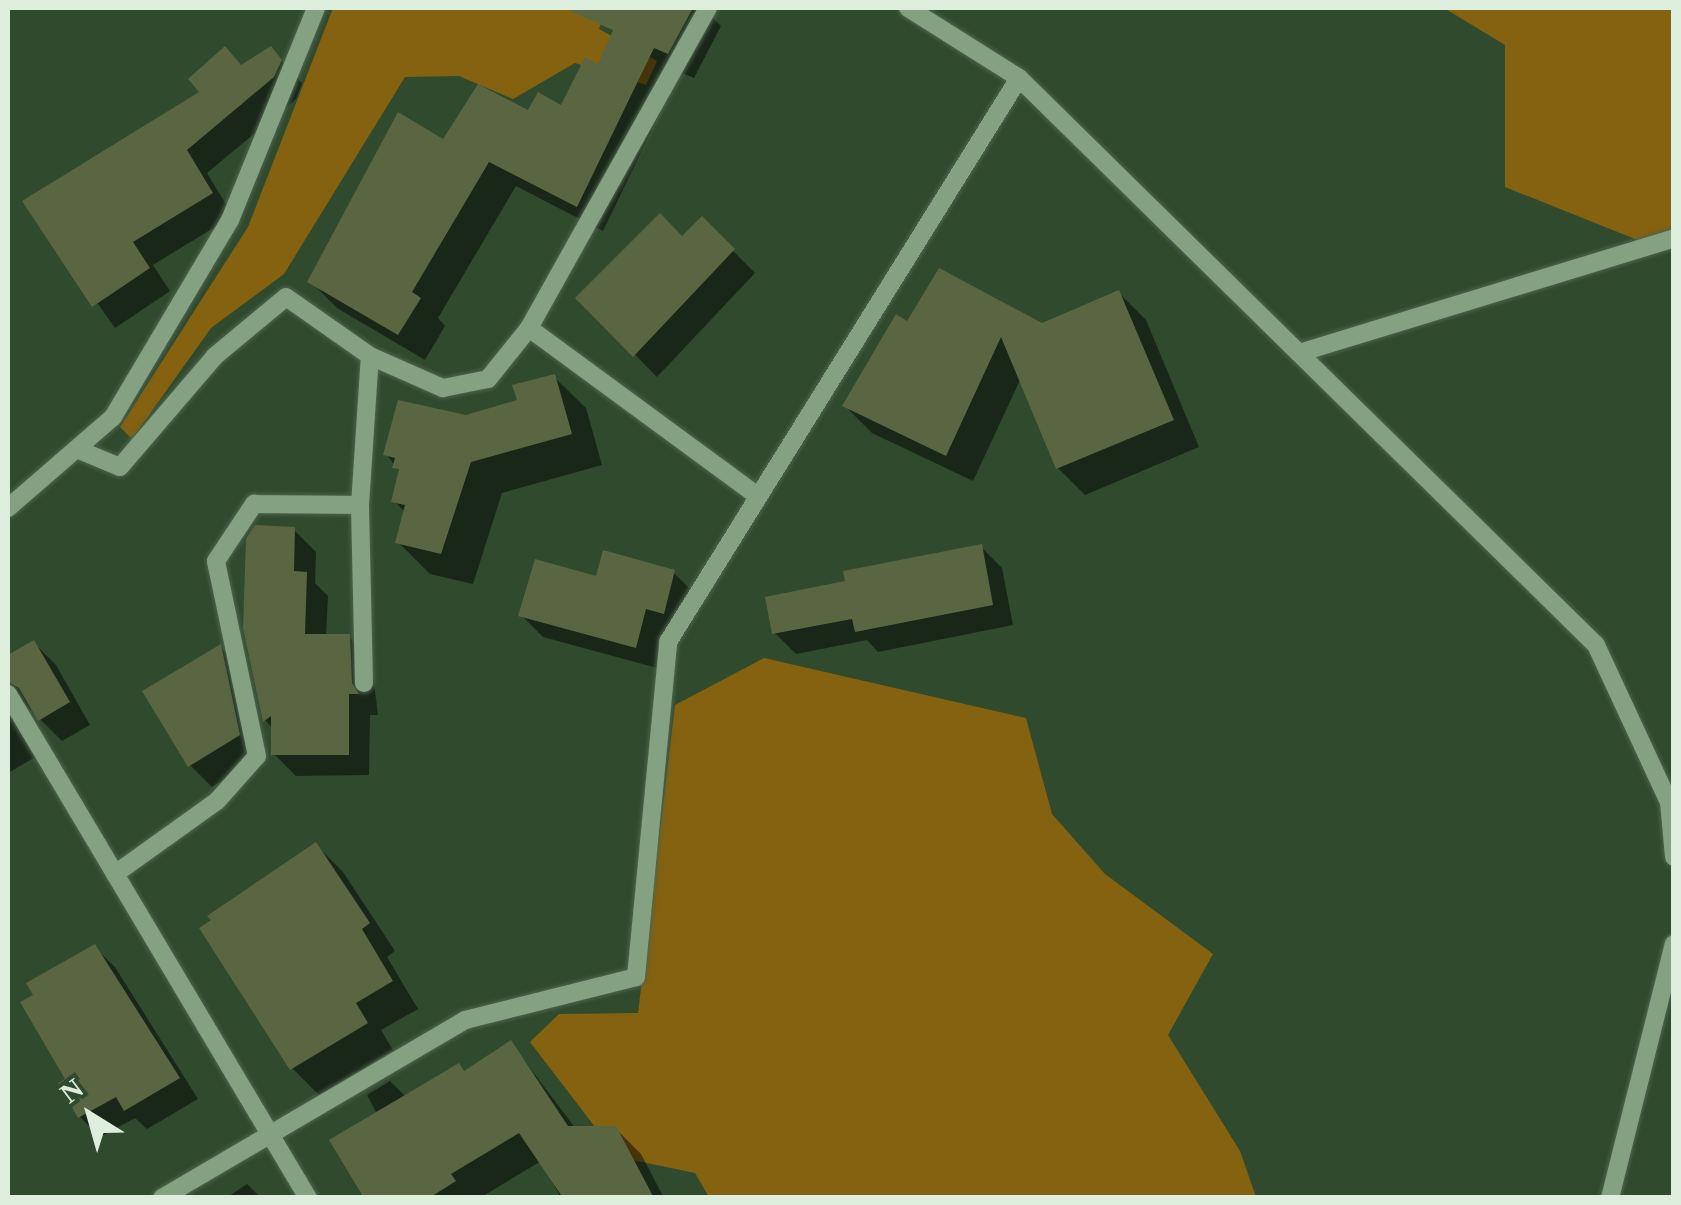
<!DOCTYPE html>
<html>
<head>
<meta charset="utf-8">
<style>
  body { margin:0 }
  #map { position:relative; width:1681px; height:1205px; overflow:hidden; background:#304a2e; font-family:Georgia,serif }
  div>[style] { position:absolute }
  .forest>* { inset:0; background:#856210 }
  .shadow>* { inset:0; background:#0007 }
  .building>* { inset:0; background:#5a6642 }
  .roads { filter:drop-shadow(0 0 2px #4e644d) drop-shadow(0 0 2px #4e644d) }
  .minor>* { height:18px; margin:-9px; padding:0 9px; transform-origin:9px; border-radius:9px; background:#84a181 }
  span { translate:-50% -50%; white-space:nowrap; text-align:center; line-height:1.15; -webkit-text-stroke:8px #304a2e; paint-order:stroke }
  .frame { position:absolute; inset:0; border:10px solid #deeedd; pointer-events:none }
  .north { position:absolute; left:40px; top:1065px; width:100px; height:100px; -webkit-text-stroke:8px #304a2e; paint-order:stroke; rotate:323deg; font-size:28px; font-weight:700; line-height:40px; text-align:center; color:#deeedd }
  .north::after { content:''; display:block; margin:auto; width:35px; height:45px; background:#deeedd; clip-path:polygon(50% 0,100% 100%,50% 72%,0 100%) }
</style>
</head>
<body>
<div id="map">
  <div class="forest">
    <i style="clip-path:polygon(333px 8px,607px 8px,599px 29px,657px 61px,646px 85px,575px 63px,513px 99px,459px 76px,405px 77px,284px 274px,211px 328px,132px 439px,120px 427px,248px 227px)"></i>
    <i style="clip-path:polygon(1444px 8px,1673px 8px,1673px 234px,1650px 245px,1505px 187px,1505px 45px)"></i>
    <i style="clip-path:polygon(764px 658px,1026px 718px,1052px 814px,1105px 874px,1213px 954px,1168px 1035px,1240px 1151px,1256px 1197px,709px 1197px,695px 1173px,618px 1157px,530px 1042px,559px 1014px,638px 1013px,675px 705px)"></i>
  </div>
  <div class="shadow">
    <i style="clip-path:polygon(626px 8px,702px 8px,721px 26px,694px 78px,680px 72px,603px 231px,516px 186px,438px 318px,445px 326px,425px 360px,337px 308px,311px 282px,444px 142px,562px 108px,600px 67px)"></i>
    <i style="clip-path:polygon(271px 49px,302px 83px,296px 99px,207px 173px,233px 216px,153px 265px,170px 291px,115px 328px,25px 202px)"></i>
    <i style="clip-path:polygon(702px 220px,755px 273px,657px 377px,579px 298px,682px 239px)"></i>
    <i style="clip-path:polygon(1119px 293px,1146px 320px,1199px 447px,1085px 495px,1058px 468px,1021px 378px,973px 481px,872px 433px,845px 406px,908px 324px,1042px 326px)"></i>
    <i style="clip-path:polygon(554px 377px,586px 408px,602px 465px,502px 493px,473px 584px,430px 574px,398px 542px,406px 513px,394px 501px,401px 473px,386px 454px,520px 401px)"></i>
    <i style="clip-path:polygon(294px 530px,316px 552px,315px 583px,328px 596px,326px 637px,349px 637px,371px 659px,378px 715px,370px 715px,369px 775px,296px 776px,274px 754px,274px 730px,265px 720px)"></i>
    <i style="clip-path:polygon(981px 547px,1002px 568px,1013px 625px,878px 652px,867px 640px,796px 654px,774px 632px,848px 583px)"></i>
    <i style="clip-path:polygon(674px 573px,696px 595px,685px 634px,668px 629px,657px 668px,543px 637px,521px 615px,597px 579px)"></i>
    <i style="clip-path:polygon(34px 643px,56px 665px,90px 725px,62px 741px,24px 703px,18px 723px,37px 756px,8px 773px,8px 658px)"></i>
    <i style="clip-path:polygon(220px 647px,242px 669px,260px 758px,212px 787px,190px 765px)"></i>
    <i style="clip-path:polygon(316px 845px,343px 872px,395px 951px,387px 957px,418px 1009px,381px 1030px,393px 1050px,319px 1095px,292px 1068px,214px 921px)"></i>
    <i style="clip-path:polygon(94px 947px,115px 967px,198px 1099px,147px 1129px,135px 1118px,100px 1137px,80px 1117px,36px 996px)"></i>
    <i style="clip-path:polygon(511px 1043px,576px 1129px,615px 1128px,641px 1154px,664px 1198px,561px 1198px,541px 1161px,480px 1198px,366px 1198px,377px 1114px,367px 1095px,390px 1081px,406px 1097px,466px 1073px)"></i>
    <i style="clip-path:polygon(247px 1184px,261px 1198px,226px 1198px)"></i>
  </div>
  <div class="building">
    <i style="clip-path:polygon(563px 8px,693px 8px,668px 54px,654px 48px,577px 207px,489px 162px,412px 292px,421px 298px,398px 335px,307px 282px,398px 112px,443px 139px,478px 84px,528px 110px,538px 92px,561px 105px,585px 57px,598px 64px,613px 30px)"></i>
    <i style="clip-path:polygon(225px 46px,241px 65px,271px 46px,282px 60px,274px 77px,187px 150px,213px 193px,133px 242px,150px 268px,92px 307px,22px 201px,199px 92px,188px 79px)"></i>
    <i style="clip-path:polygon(660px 213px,682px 236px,702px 216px,735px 249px,633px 357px,575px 298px)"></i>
    <i style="clip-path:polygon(939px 268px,1042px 323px,1119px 290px,1174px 420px,1056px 469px,1001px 337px,946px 456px,842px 406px,896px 314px,907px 321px)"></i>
    <i style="clip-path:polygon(555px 374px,572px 434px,471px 462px,441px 554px,395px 543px,405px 505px,391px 502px,399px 469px,392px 468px,395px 458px,383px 455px,398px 400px,466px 415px,517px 400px,512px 385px)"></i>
    <i style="clip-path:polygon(255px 525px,295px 527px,294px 571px,307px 572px,305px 634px,350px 634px,352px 683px,359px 694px,349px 694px,349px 755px,271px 755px,271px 716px,263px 722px,243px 628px,246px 539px)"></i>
    <i style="clip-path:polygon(982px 544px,993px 605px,855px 632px,852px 619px,772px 634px,765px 597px,845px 581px,843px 571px)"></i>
    <i style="clip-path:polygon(603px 550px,675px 570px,664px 614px,646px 609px,636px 648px,518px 616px,535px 559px,596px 576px)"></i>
    <i style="clip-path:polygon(34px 640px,70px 702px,38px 721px,19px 688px,8px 682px,8px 655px)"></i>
    <i style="clip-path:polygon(221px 644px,240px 735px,188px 767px,142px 691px)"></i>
    <i style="clip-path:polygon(316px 842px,370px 923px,362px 929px,393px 981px,356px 1003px,368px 1023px,290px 1070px,199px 928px,211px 920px,207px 916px)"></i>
    <i style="clip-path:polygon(95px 944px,180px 1078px,124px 1111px,116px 1097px,78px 1118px,58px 1083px,65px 1079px,20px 1002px,33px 995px,26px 983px)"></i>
    <i style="clip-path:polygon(511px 1040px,568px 1126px,616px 1126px,654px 1198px,563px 1198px,519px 1133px,451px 1174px,456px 1181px,429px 1198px,364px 1198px,329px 1140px,459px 1063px,464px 1071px)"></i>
  </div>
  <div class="roads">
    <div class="minor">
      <i style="left:908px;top:8px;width:131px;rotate:32.2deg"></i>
      <i style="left:1019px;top:78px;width:809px;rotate:44.5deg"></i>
      <i style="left:1596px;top:645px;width:173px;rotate:65.1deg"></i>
      <i style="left:1669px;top:802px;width:55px;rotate:84.8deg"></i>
      <i style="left:529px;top:328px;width:367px;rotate:-60.8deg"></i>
      <i style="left:1299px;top:353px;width:392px;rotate:-17deg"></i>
      <i style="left:79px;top:450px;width:44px;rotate:22.5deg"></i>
      <i style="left:120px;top:467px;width:146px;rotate:-49.4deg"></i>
      <i style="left:215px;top:356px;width:92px;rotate:-39.7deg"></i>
      <i style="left:286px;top:297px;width:103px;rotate:35.1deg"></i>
      <i style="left:370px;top:356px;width:80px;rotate:23.7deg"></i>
      <i style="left:443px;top:388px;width:46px;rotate:-11.3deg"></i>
      <i style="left:488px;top:379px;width:65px;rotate:-51.2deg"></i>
      <i style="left:529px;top:328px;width:284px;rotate:36.3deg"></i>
      <i style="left:8px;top:508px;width:139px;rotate:-40.9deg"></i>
      <i style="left:113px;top:417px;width:229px;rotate:-59.3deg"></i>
      <i style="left:230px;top:220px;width:229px;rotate:-67.9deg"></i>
      <i style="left:364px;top:683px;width:178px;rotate:-91.3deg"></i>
      <i style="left:360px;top:505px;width:149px;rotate:-86.2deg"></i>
      <i style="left:8px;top:694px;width:587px;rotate:59.24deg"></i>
      <i style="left:115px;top:874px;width:125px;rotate:-35.6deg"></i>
      <i style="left:217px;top:801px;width:60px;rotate:-48.4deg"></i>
      <i style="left:257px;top:756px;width:199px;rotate:-101.9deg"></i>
      <i style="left:216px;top:561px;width:69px;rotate:-56.3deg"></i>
      <i style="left:254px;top:504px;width:106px;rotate:0.5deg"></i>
      <i style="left:162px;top:1198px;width:351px;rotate:-30.4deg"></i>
      <i style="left:465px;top:1020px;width:176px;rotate:-14.1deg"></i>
      <i style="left:636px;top:977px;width:337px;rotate:-84.5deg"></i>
      <i style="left:668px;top:642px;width:664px;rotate:-58.1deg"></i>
      <i style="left:1610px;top:1198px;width:262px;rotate:-75.9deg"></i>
    </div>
  </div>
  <div class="frame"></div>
  <div class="north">N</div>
</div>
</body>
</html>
